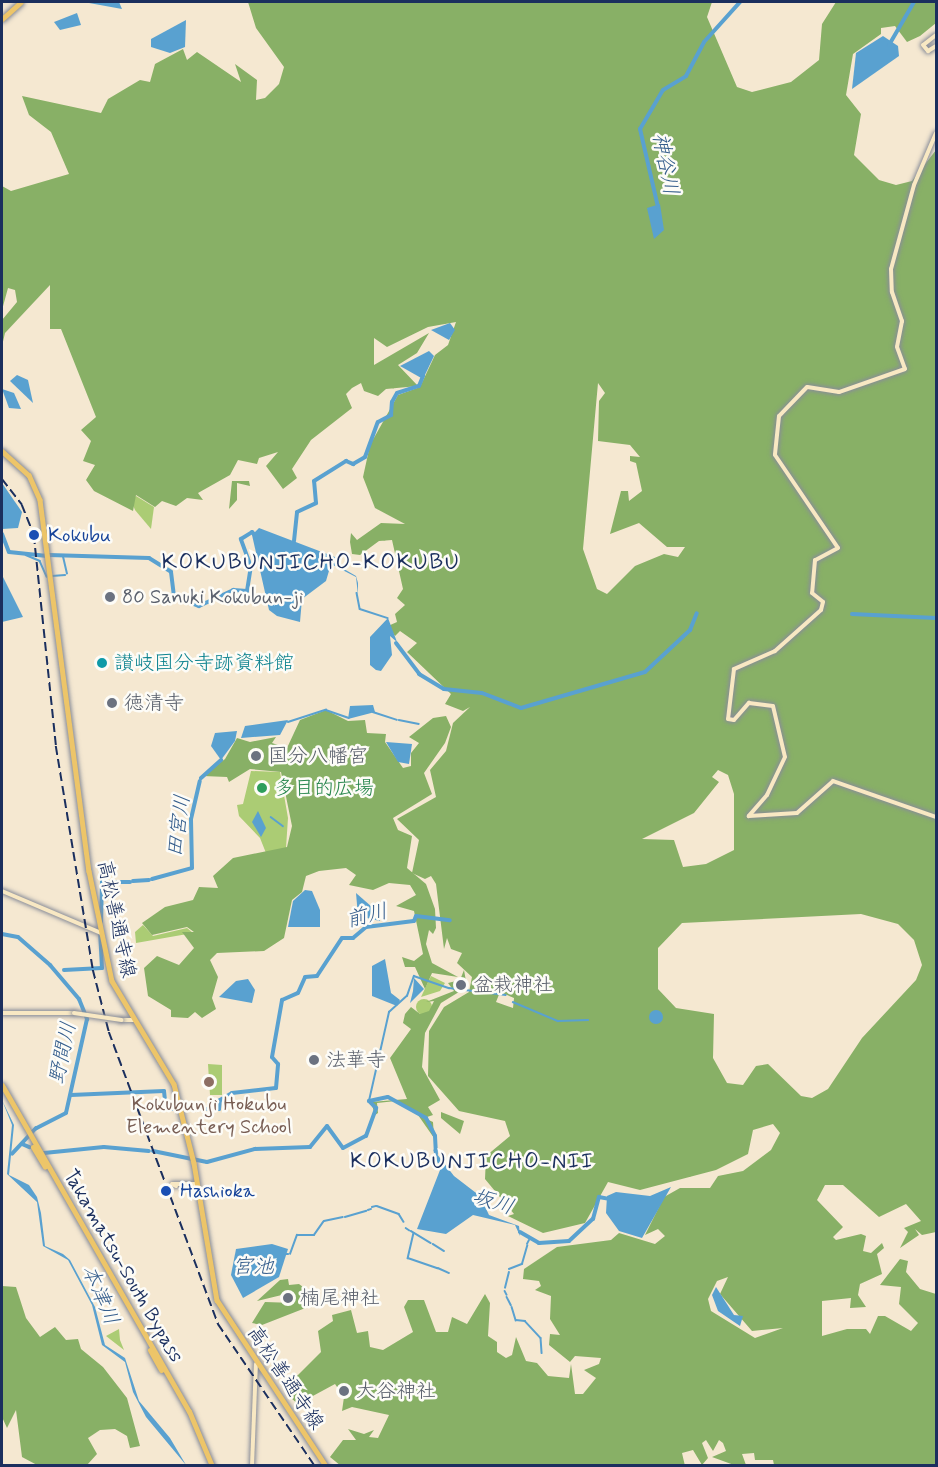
<!DOCTYPE html>
<html>
<head>
<meta charset="utf-8">
<style>
  body { margin:0 }
  #map { position:relative; width:938px; height:1467px; overflow:hidden; background:#f5e8d1; font-family:Mynerve,"Klee One",sans-serif }
  div>[style] { position:absolute }
  .green>* { inset:0; background:#abcc74 }
  .round { border-radius:50% }
  .forest>* { inset:0; background:#88b066 }
  .water>* { inset:0; background:#59a1d0 }
  .stream>* { height:1.5px; margin:-0.75px; padding:0 0.75px; transform-origin:0.75px; border-radius:0.75px; background:#59a1d0 }
  .river>* { height:4px; margin:-2px; padding:0 2px; transform-origin:2px; border-radius:2px; background:#59a1d0 }
  .roads { filter:drop-shadow(0 0 2px #888c98) drop-shadow(0 0 2px #888c98) }
  .secondary>* { height:4px; margin:-2px; padding:0 2px; transform-origin:2px; border-radius:2px; background:#f8e8c3 }
  .primary>* { height:4.5px; margin:-2.25px; padding:0 2.25px; transform-origin:2.25px; border-radius:2.25px; background:#edc569 }
  .highway>* { height:5px; margin:-2.5px; padding:0 2.5px; transform-origin:2.5px; border-radius:2.5px; background:#edc569 }
  .rail>* { height:1.5px; margin-top:-0.75px; transform-origin:0; background:repeating-linear-gradient(90deg,#1b2f5e 0 9px,transparent 0 13.5px) }
  .bridges { filter:drop-shadow(0 0 2px #888c98) drop-shadow(0 0 2px #888c98) }
  .secondary-bridge>* { height:4px; margin:-2px; padding:0 2px; transform-origin:2px; border-radius:2px; background:#f8e8c3 }
  .dots>* { width:16px; height:16px; translate:-50% -50%; box-sizing:border-box; border:3px solid #fdfcf7; border-radius:50% }
  span { translate:-50% -50%; white-space:nowrap; text-align:center; line-height:1.15; -webkit-text-stroke:5px #fdfcf7; paint-order:stroke }
  .transit-label { font-size:20px; color:#164399 }
  .left { translate:0 -50%; text-align:left }
  .worship-label { font-size:20px; color:#5b616d }
  .culture-label { font-size:20px; color:#0d838f }
  .leisure-label { font-size:20px; color:#27864d }
  .street-label { font-size:20px; color:#1b2f5e }
  .education-label { font-size:20px; color:#785e54 }
  .water-label { font-size:21px; color:#345d8c; font-style:italic }
  .quarter-label { font-size:22px; color:#1b2f5e; letter-spacing:1.5px }
  .frame { position:absolute; inset:0; border:3px solid #1b2f5e; pointer-events:none }
</style>
</head>
<body>
<div id="map">
  <div class="green">
    <i style="clip-path:polygon(136px 496px,154px 507px,151px 529px,135px 510px,131px 500px)"></i>
    <i style="clip-path:polygon(251px 771px,280px 772px,288px 818px,286px 848px,266px 853px,260px 838px,239px 816px,237px 805px,243px 804px)"></i>
    <i style="clip-path:polygon(143px 925px,153px 936px,187px 928px,193px 933px,136px 943px,135px 932px)"></i>
    <i style="clip-path:polygon(431px 976px,445px 983px,440px 991px,421px 997px)"></i>
    <i class="round" style="left:416px;top:999px;width:16px;height:16px"></i>
    <i style="clip-path:polygon(208px 1064px,222px 1065px,222px 1095px,210px 1095px)"></i>
    <i style="clip-path:polygon(119px 1329px,120px 1340px,124px 1350px,106px 1336px)"></i>
  </div>
  <div class="forest">
    <i style="clip-path:polygon(evenodd,248px 2px,712px 2px,707px 17px,737px 87px,752px 92px,791px 82px,819px 60px,822px 24px,836px 2px,936px 2px,936px 23px,920px 36px,907px 42px,895px 26px,881px 28px,881px 34px,853px 54px,846px 95px,861px 114px,854px 155px,879px 180px,896px 185px,912px 181px,936px 150px,936px 1232px,922px 1235px,915px 1229px,919px 1235px,900px 1248px,908px 1232px,904px 1228px,921px 1221px,906px 1204px,879px 1217px,843px 1185px,825px 1185px,817px 1200px,843px 1227px,833px 1237px,836px 1240px,861px 1234px,866px 1236px,863px 1251px,871px 1253px,882px 1243px,884px 1248px,877px 1254px,882px 1274px,860px 1284px,858px 1295px,866px 1307px,850px 1308px,851px 1298px,822px 1301px,822px 1336px,847px 1329px,866px 1329px,870px 1334px,878px 1316px,885px 1316px,911px 1331px,918px 1323px,899px 1304px,901px 1287px,880px 1285px,900px 1259px,908px 1261px,906px 1272px,920px 1289px,936px 1294px,936px 1465px,774px 1465px,773px 1460px,755px 1460px,754px 1453px,742px 1454px,746px 1465px,734px 1465px,712px 1457px,726px 1451px,723px 1443px,719px 1440px,713px 1451px,706px 1440px,702px 1443px,708px 1458px,702px 1465px,693px 1450px,682px 1453px,685px 1466px,341px 1466px,330px 1457px,343px 1440px,356px 1440px,348px 1429px,364px 1434px,374px 1430px,369px 1437px,378px 1438px,389px 1415px,352px 1407px,342px 1411px,344px 1397px,335px 1384px,298px 1404px,291px 1398px,292px 1381px,321px 1352px,318px 1331px,333px 1321px,332px 1315px,351px 1310px,357px 1333px,368px 1331px,370px 1347px,383px 1350px,413px 1332px,404px 1307px,408px 1300px,424px 1300px,436px 1332px,448px 1332px,452px 1317px,467px 1324px,485px 1294px,490px 1303px,488px 1336px,497px 1342px,497px 1352px,506px 1358px,512px 1355px,516px 1337px,526px 1361px,537px 1363px,548px 1376px,569px 1378px,571px 1364px,575px 1394px,583px 1394px,596px 1378px,584px 1370px,599px 1364px,601px 1358px,575px 1356px,570px 1362px,549px 1345px,550px 1334px,560px 1335px,550px 1319px,551px 1296px,535px 1290px,541px 1286px,539px 1281px,523px 1279px,524px 1269px,557px 1247px,611px 1240px,619px 1233px,655px 1244px,665px 1236px,658px 1229px,645px 1235px,664px 1197px,680px 1188px,710px 1188px,718px 1176px,743px 1171px,771px 1150px,780px 1133px,773px 1124px,753px 1130px,748px 1154px,716px 1170px,640px 1190px,608px 1182px,585px 1223px,543px 1233px,508px 1216px,514px 1214px,485px 1179px,486px 1156px,510px 1136px,505px 1121px,459px 1111px,428px 1076px,429px 1031px,444px 1007px,469px 992px,472px 977px,457px 963px,462px 953px,451px 949px,447px 938px,444px 949px,436px 884px,431px 876px,425px 879px,412px 873px,419px 840px,397px 819px,436px 797px,430px 770px,446px 751px,453px 723px,470px 707px,463px 711px,445px 704px,451px 694px,407px 652px,417px 643px,400px 631px,395px 636px,388px 626px,397px 622px,395px 614px,405px 605px,397px 598px,403px 589px,392px 540px,379px 541px,360px 555px,352px 554px,350px 542px,351px 533px,357px 540px,381px 523px,405px 524px,375px 508px,363px 477px,370px 445px,398px 395px,420px 387px,435px 355px,448px 345px,456px 322px,428px 327px,387px 347px,374px 338px,374px 365px,429px 333px,417px 353px,398px 365px,418px 386px,386px 389px,378px 396px,364px 391px,361px 383px,352px 388px,346px 394px,352px 408px,311px 440px,292px 469px,297px 478px,283px 489px,266px 466px,278px 452px,259px 458px,257px 464px,238px 460px,230px 475px,198px 493px,203px 500px,187px 498px,176px 506px,162px 501px,155px 507px,136px 495px,133px 511px,94px 491px,86px 480px,95px 465px,83px 461px,91px 441px,81px 430px,96px 417px,61px 329px,50px 329px,50px 285px,5px 333px,2px 346px,2px 320px,17px 302px,15px 290px,8px 288px,2px 310px,2px 186px,11px 191px,69px 174px,51px 132px,29px 115px,22px 96px,101px 113px,108px 99px,140px 80px,150px 82px,155px 64px,183px 49px,187px 60px,197px 52px,241px 82px,235px 64px,257px 80px,256px 100px,265px 98px,279px 84px,284px 67px,256px 28px,248px 2px,598px 383px,605px 393px,599px 401px,598px 441px,630px 445px,640px 457px,630px 456px,630px 461px,636px 463px,642px 491px,629px 501px,628px 491px,621px 491px,610px 534px,639px 523px,667px 547px,685px 547px,678px 557px,664px 554px,635px 566px,607px 594px,597px 589px,583px 549px,598px 383px,248px 2px,718px 770px,728px 775px,734px 794px,734px 850px,706px 864px,683px 867px,674px 840px,642px 839px,694px 813px,719px 782px,712px 777px,718px 770px,248px 2px,861px 914px,898px 924px,914px 940px,922px 965px,916px 980px,862px 1038px,828px 1089px,812px 1098px,801px 1096px,768px 1064px,756px 1066px,743px 1085px,727px 1083px,713px 1058px,714px 1014px,676px 1008px,658px 989px,658px 948px,682px 923px,861px 914px,248px 2px,500px 992px,514px 998px,513px 1008px,496px 1002px,500px 992px,248px 2px,728px 1277px,720px 1294px,752px 1331px,783px 1328px,755px 1338px,711px 1311px,708px 1299px,717px 1281px,728px 1277px)"></i>
    <i style="clip-path:polygon(232px 481px,249px 481px,250px 486px,237px 483px,237px 500px,229px 509px)"></i>
    <i style="clip-path:polygon(326px 710px,348px 721px,365px 720px,367px 733px,386px 734px,385px 742px,403px 768px,411px 766px,411px 753px,419px 743px,409px 737px,433px 718px,446px 716px,451px 727px,445px 743px,424px 773px,432px 794px,393px 818px,398px 830px,412px 836px,407px 868px,426px 884px,435px 909px,436px 928px,433px 934px,429px 930px,426px 944px,432px 963px,458px 977px,432px 973px,425px 989px,415px 967px,405px 967px,402px 957px,414px 961px,423px 954px,414px 911px,396px 906px,416px 895px,410px 885px,389px 883px,373px 890px,349px 885px,356px 875px,346px 868px,319px 871px,306px 876px,302px 892px,292px 900px,284px 938px,264px 951px,217px 953px,210px 960px,218px 977px,212px 998px,216px 1009px,202px 1018px,195px 1012px,188px 1018px,171px 1017px,171px 1010px,148px 996px,144px 968px,157px 956px,179px 965px,194px 948px,182px 932px,194px 932px,187px 927px,152px 935px,142px 923px,165px 907px,193px 900px,199px 887px,218px 888px,213px 876px,233px 858px,287px 847px,292px 826px,281px 772px,250px 769px,229px 782px,227px 777px,203px 776px,225px 759px,237px 738px,250px 742px,276px 737px,272px 743px,287px 748px,300px 720px)"></i>
    <i style="clip-path:polygon(464px 970px,467px 987px,441px 1003px,425px 1033px,422px 1067px,440px 1100px,428px 1107px,433px 1115px,424px 1118px,433px 1122px,434px 1138px,418px 1115px,396px 1101px,377px 1103px,378px 1113px,375px 1115px,371px 1102px,407px 1099px,390px 1058px,411px 1029px,403px 1023px,405px 1014px,411px 1007px,420px 1014px,429px 1011px,434px 1001px,426px 1002px,454px 991px,448px 983px,460px 980px)"></i>
    <i style="clip-path:polygon(441px 1112px,464px 1121px,460px 1134px,441px 1118px)"></i>
    <i style="clip-path:polygon(288px 1279px,289px 1285px,299px 1284px,315px 1296px,315px 1302px,307px 1296px,302px 1301px,313px 1304px,308px 1307px,262px 1325px,252px 1323px,265px 1302px,294px 1303px,290px 1293px,257px 1301px,280px 1280px)"></i>
    <i style="clip-path:polygon(2px 1286px,16px 1287px,26px 1318px,40px 1337px,55px 1327px,66px 1340px,78px 1339px,81px 1349px,103px 1367px,127px 1398px,140px 1446px,130px 1448px,127px 1436px,115px 1429px,100px 1430px,88px 1438px,97px 1454px,87px 1465px,37px 1465px,22px 1457px,16px 1410px,7px 1428px,2px 1417px)"></i>
  </div>
  <div class="water">
    <i style="clip-path:polygon(119px 2px,122px 9px,89px 3px,90px 2px)"></i>
    <i style="clip-path:polygon(77px 13px,81px 25px,60px 30px,54px 22px)"></i>
    <i style="clip-path:polygon(186px 20px,185px 47px,170px 53px,151px 47px,151px 39px)"></i>
    <i style="clip-path:polygon(883px 36px,898px 46px,899px 56px,852px 89px,856px 53px)"></i>
    <i style="clip-path:polygon(660px 204px,664px 230px,654px 239px,647px 208px)"></i>
    <i style="clip-path:polygon(450px 323px,455px 330px,449px 340px,431px 330px)"></i>
    <i style="clip-path:polygon(429px 351px,434px 356px,423px 379px,400px 366px)"></i>
    <i style="clip-path:polygon(17px 375px,28px 380px,33px 403px,10px 381px)"></i>
    <i style="clip-path:polygon(2px 389px,14px 393px,21px 409px,9px 408px)"></i>
    <i style="clip-path:polygon(2px 483px,22px 512px,18px 528px,2px 529px)"></i>
    <i style="clip-path:polygon(259px 528px,335px 557px,337px 565px,356px 576px,358px 583px,358px 595px,356px 577px,331px 564px,326px 581px,302px 599px,300px 622px,277px 616px,269px 610px,252px 535px)"></i>
    <i style="clip-path:polygon(2px 575px,23px 617px,2px 622px)"></i>
    <i style="clip-path:polygon(388px 618px,397px 642px,390px 636px,392px 655px,381px 671px,376px 670px,370px 665px,370px 637px)"></i>
    <i style="clip-path:polygon(350px 706px,373px 705px,375px 712px,348px 719px)"></i>
    <i style="clip-path:polygon(288px 720px,280px 735px,241px 738px,245px 726px)"></i>
    <i style="clip-path:polygon(237px 731px,235px 741px,221px 760px,211px 746px,215px 733px)"></i>
    <i style="clip-path:polygon(386px 742px,412px 744px,409px 764px,398px 762px)"></i>
    <i style="clip-path:polygon(258px 811px,266px 828px,261px 837px,252px 822px)"></i>
    <i style="clip-path:polygon(305px 890px,312px 891px,320px 910px,320px 927px,288px 927px,293px 901px)"></i>
    <i style="clip-path:polygon(356px 893px,380px 914px,380px 921px,358px 916px)"></i>
    <i style="clip-path:polygon(385px 959px,391px 993px,400px 1000px,397px 1006px,372px 996px,372px 966px)"></i>
    <i style="clip-path:polygon(414px 978px,424px 989px,410px 1003px,413px 991px)"></i>
    <i style="clip-path:polygon(248px 979px,255px 990px,252px 1003px,219px 997px,236px 981px)"></i>
    <i class="round" style="left:649px;top:1010px;width:14px;height:14px"></i>
    <i style="clip-path:polygon(2px 1100px,14px 1125px,9px 1175px,29px 1185px,37px 1197px,41px 1213px,45px 1246px,63px 1254px,70px 1260px,95px 1307px,105px 1345px,125px 1358px,139px 1401px,170px 1438px,186px 1465px,146px 1417px,133px 1392px,125px 1362px,102px 1345px,92px 1305px,68px 1260px,43px 1246px,37px 1202px,7px 1174px,12px 1125px)"></i>
    <i style="clip-path:polygon(433px 1149px,454px 1176px,480px 1196px,489px 1215px,519px 1226px,520px 1236px,515px 1225px,473px 1215px,446px 1234px,417px 1229px,440px 1170px)"></i>
    <i style="clip-path:polygon(671px 1187px,642px 1238px,619px 1231px,606px 1213px,607px 1196px,616px 1192px,650px 1196px)"></i>
    <i style="clip-path:polygon(272px 1244px,288px 1249px,279px 1277px,243px 1298px,231px 1275px,236px 1249px)"></i>
    <i style="clip-path:polygon(716px 1287px,734px 1315px,743px 1316px,740px 1326px,718px 1311px,712px 1295px)"></i>
  </div>
  <div class="stream">
    <i style="left:26px;top:555px;width:15px;rotate:23deg"></i>
    <i style="left:40px;top:561px;width:17px;rotate:66deg"></i>
    <i style="left:67px;top:574px;width:18px;rotate:-103deg"></i>
    <i style="left:63px;top:556px;width:6px;rotate:-9deg"></i>
    <i style="left:52px;top:576px;width:13px;rotate:-4deg"></i>
    <i style="left:357px;top:593px;width:16px;rotate:79deg"></i>
    <i style="left:360px;top:609px;width:29px;rotate:18deg"></i>
    <i style="left:373px;top:712px;width:25px;rotate:18deg"></i>
    <i style="left:399px;top:720px;width:20px;rotate:11deg"></i>
    <i style="left:288px;top:722px;width:40px;rotate:-18deg"></i>
    <i style="left:326px;top:710px;width:24px;rotate:19deg"></i>
    <i style="left:271px;top:817px;width:15px;rotate:37deg"></i>
    <i style="left:513px;top:1002px;width:49px;rotate:22.9deg"></i>
    <i style="left:558px;top:1021px;width:30px;rotate:-2deg"></i>
    <i style="left:369px;top:1101px;width:91px;rotate:-77.3deg"></i>
    <i style="left:389px;top:1012px;width:24px;rotate:-42deg"></i>
    <i style="left:407px;top:996px;width:21px;rotate:-71deg"></i>
    <i style="left:414px;top:976px;width:37px;rotate:19deg"></i>
    <i style="left:449px;top:988px;width:57px;rotate:7deg"></i>
    <i style="left:377px;top:1206px;width:23px;rotate:20deg"></i>
    <i style="left:399px;top:1214px;width:9px;rotate:58deg"></i>
    <i style="left:372px;top:1207px;width:4px;rotate:-14deg"></i>
    <i style="left:368px;top:1210px;width:3px;rotate:-18deg"></i>
    <i style="left:345px;top:1217px;width:22px;rotate:-16deg"></i>
    <i style="left:324px;top:1221px;width:19px;rotate:-12deg"></i>
    <i style="left:406px;top:1228px;width:4px;rotate:34deg"></i>
    <i style="left:411px;top:1231px;width:23px;rotate:31deg"></i>
    <i style="left:414px;top:1233px;width:26px;rotate:103deg"></i>
    <i style="left:408px;top:1258px;width:31px;rotate:19deg"></i>
    <i style="left:433px;top:1244px;width:13px;rotate:32deg"></i>
    <i style="left:527px;top:1244px;width:4px;rotate:-63deg"></i>
    <i style="left:284px;top:1254px;width:4px"></i>
    <i style="left:290px;top:1254px;width:20px;rotate:-70deg"></i>
    <i style="left:297px;top:1235px;width:17px"></i>
    <i style="left:314px;top:1235px;width:16px;rotate:-55deg"></i>
    <i style="left:438px;top:1268px;width:12px;rotate:24deg"></i>
    <i style="left:509px;top:1269px;width:14px;rotate:-21deg"></i>
    <i style="left:522px;top:1264px;width:19px;rotate:-74deg"></i>
    <i style="left:505px;top:1288px;width:16px;rotate:-76deg"></i>
    <i style="left:505px;top:1291px;width:4px;rotate:63deg"></i>
    <i style="left:507px;top:1297px;width:9px;rotate:63deg"></i>
    <i style="left:512px;top:1307px;width:14px;rotate:73deg"></i>
    <i style="left:516px;top:1320px;width:9px;rotate:6deg"></i>
    <i style="left:525px;top:1321px;width:23px;rotate:47deg"></i>
    <i style="left:541px;top:1338px;width:15px;rotate:86deg"></i>
  </div>
  <div class="river">
    <i style="left:889px;top:45px;width:50px;rotate:-59.8deg"></i>
    <i style="left:658px;top:207px;width:80px;rotate:-103deg"></i>
    <i style="left:640px;top:129px;width:45px;rotate:-59.5deg"></i>
    <i style="left:663px;top:90px;width:27px;rotate:-31deg"></i>
    <i style="left:686px;top:76px;width:38px;rotate:-62deg"></i>
    <i style="left:704px;top:42px;width:54px;rotate:-48deg"></i>
    <i style="left:2px;top:534px;width:19px;rotate:69deg"></i>
    <i style="left:9px;top:552px;width:36px;rotate:6deg"></i>
    <i style="left:294px;top:541px;width:29px;rotate:-84deg"></i>
    <i style="left:297px;top:512px;width:21px;rotate:-25deg"></i>
    <i style="left:316px;top:503px;width:22px;rotate:-95deg"></i>
    <i style="left:314px;top:481px;width:38px;rotate:-32deg"></i>
    <i style="left:346px;top:461px;width:8px;rotate:23deg"></i>
    <i style="left:353px;top:464px;width:14px;rotate:-30deg"></i>
    <i style="left:365px;top:457px;width:37px;rotate:-70deg"></i>
    <i style="left:378px;top:422px;width:15px;rotate:-28deg"></i>
    <i style="left:391px;top:415px;width:13px;rotate:-86deg"></i>
    <i style="left:392px;top:402px;width:10px;rotate:-61deg"></i>
    <i style="left:397px;top:393px;width:23px;rotate:-18deg"></i>
    <i style="left:419px;top:386px;width:11px;rotate:-68deg"></i>
    <i style="left:49px;top:555px;width:100px;rotate:1.7deg"></i>
    <i style="left:149px;top:558px;width:26px;rotate:32deg"></i>
    <i style="left:171px;top:572px;width:24px;rotate:83deg"></i>
    <i style="left:174px;top:596px;width:27px;rotate:22deg"></i>
    <i style="left:199px;top:606px;width:38px;rotate:-25deg"></i>
    <i style="left:233px;top:590px;width:14px;rotate:4deg"></i>
    <i style="left:247px;top:591px;width:24px;rotate:-81deg"></i>
    <i style="left:251px;top:567px;width:30px;rotate:-110deg"></i>
    <i style="left:241px;top:539px;width:13px;rotate:-32deg"></i>
    <i style="left:252px;top:532px;width:6px;rotate:45deg"></i>
    <i style="left:852px;top:614px;width:84px;rotate:2.7deg"></i>
    <i style="left:396px;top:643px;width:39px;rotate:53deg"></i>
    <i style="left:419px;top:674px;width:29px;rotate:31deg"></i>
    <i style="left:444px;top:689px;width:38px;rotate:6deg"></i>
    <i style="left:482px;top:693px;width:42px;rotate:21deg"></i>
    <i style="left:521px;top:708px;width:129px;rotate:-16.2deg"></i>
    <i style="left:645px;top:672px;width:62px;rotate:-43deg"></i>
    <i style="left:690px;top:630px;width:18px;rotate:-68deg"></i>
    <i style="left:201px;top:778px;width:27px;rotate:-42deg"></i>
    <i style="left:152px;top:879px;width:41px;rotate:-15.4deg"></i>
    <i style="left:192px;top:868px;width:49px;rotate:-91.2deg"></i>
    <i style="left:191px;top:819px;width:39px;rotate:-77deg"></i>
    <i style="left:133px;top:881px;width:16px;rotate:-4deg"></i>
    <i style="left:101px;top:922px;width:40px;rotate:-88.6deg"></i>
    <i style="left:102px;top:882px;width:28px"></i>
    <i style="left:2px;top:934px;width:16px;rotate:11deg"></i>
    <i style="left:18px;top:937px;width:43px;rotate:41.2deg"></i>
    <i style="left:50px;top:965px;width:45px;rotate:49.5deg"></i>
    <i style="left:79px;top:999px;width:22px;rotate:68deg"></i>
    <i style="left:87px;top:1019px;width:96px;rotate:102.6deg"></i>
    <i style="left:66px;top:1113px;width:34px;rotate:153deg"></i>
    <i style="left:36px;top:1128px;width:35px;rotate:133deg"></i>
    <i style="left:64px;top:970px;width:38px;rotate:-3deg"></i>
    <i style="left:102px;top:968px;width:34px;rotate:-93deg"></i>
    <i style="left:71px;top:1095px;width:93px;rotate:-2.5deg"></i>
    <i style="left:164px;top:1091px;width:18px;rotate:84deg"></i>
    <i style="left:166px;top:1109px;width:53px"></i>
    <i style="left:219px;top:1109px;width:9px;rotate:-84deg"></i>
    <i style="left:220px;top:1100px;width:14px;rotate:-30deg"></i>
    <i style="left:232px;top:1093px;width:44px;rotate:-6.5deg"></i>
    <i style="left:276px;top:1088px;width:24px;rotate:-85deg"></i>
    <i style="left:278px;top:1064px;width:9px;rotate:-131deg"></i>
    <i style="left:272px;top:1057px;width:58px;rotate:-80deg"></i>
    <i style="left:282px;top:1000px;width:17px;rotate:-24deg"></i>
    <i style="left:298px;top:993px;width:17px;rotate:-66deg"></i>
    <i style="left:305px;top:977px;width:12px;rotate:-5deg"></i>
    <i style="left:317px;top:976px;width:45px;rotate:-56.7deg"></i>
    <i style="left:342px;top:938px;width:11px"></i>
    <i style="left:353px;top:938px;width:17px;rotate:-40deg"></i>
    <i style="left:366px;top:927px;width:48px;rotate:-7.1deg"></i>
    <i style="left:414px;top:921px;width:5px;rotate:-68deg"></i>
    <i style="left:416px;top:916px;width:34px;rotate:7deg"></i>
    <i style="left:22px;top:1144px;width:8px;rotate:23deg"></i>
    <i style="left:153px;top:1151px;width:55px;rotate:11.5deg"></i>
    <i style="left:207px;top:1162px;width:50px;rotate:-15.2deg"></i>
    <i style="left:255px;top:1149px;width:55px;rotate:-2.1deg"></i>
    <i style="left:310px;top:1147px;width:27px;rotate:-51deg"></i>
    <i style="left:327px;top:1126px;width:27px;rotate:54deg"></i>
    <i style="left:343px;top:1148px;width:26px;rotate:-28deg"></i>
    <i style="left:366px;top:1136px;width:30px;rotate:-70deg"></i>
    <i style="left:376px;top:1108px;width:10px;rotate:-135deg"></i>
    <i style="left:369px;top:1101px;width:19px;rotate:-12deg"></i>
    <i style="left:388px;top:1097px;width:43px;rotate:28.9deg"></i>
    <i style="left:426px;top:1118px;width:20px;rotate:63deg"></i>
    <i style="left:435px;top:1136px;width:18px;rotate:87deg"></i>
    <i style="left:44px;top:1153px;width:60px;rotate:-5.7deg"></i>
    <i style="left:104px;top:1147px;width:45px;rotate:5.1deg"></i>
    <i style="left:520px;top:1232px;width:22px;rotate:30deg"></i>
    <i style="left:539px;top:1243px;width:30px;rotate:-4deg"></i>
    <i style="left:569px;top:1241px;width:33px;rotate:-43deg"></i>
    <i style="left:593px;top:1219px;width:23px;rotate:-75deg"></i>
    <i style="left:599px;top:1197px;width:10px;rotate:11deg"></i>
  </div>
  <div class="roads">
    <div class="secondary">
      <i style="left:936px;top:35px;width:16px;rotate:142deg"></i>
      <i style="left:923px;top:45px;width:8px;rotate:50deg"></i>
      <i style="left:928px;top:51px;width:9px;rotate:-32deg"></i>
      <i style="left:936px;top:133px;width:56px;rotate:112.9deg"></i>
      <i style="left:914px;top:185px;width:87px;rotate:105.3deg"></i>
      <i style="left:891px;top:269px;width:23px;rotate:88deg"></i>
      <i style="left:892px;top:292px;width:31px;rotate:71deg"></i>
      <i style="left:902px;top:321px;width:26px;rotate:101deg"></i>
      <i style="left:897px;top:347px;width:23px;rotate:70deg"></i>
      <i style="left:905px;top:369px;width:70px;rotate:160.8deg"></i>
      <i style="left:839px;top:392px;width:32px;rotate:-171deg"></i>
      <i style="left:807px;top:387px;width:40px;rotate:134deg"></i>
      <i style="left:779px;top:416px;width:39px;rotate:96deg"></i>
      <i style="left:775px;top:455px;width:112px;rotate:55.9deg"></i>
      <i style="left:838px;top:548px;width:26px;rotate:152deg"></i>
      <i style="left:815px;top:560px;width:33px;rotate:95deg"></i>
      <i style="left:812px;top:593px;width:14px;rotate:39deg"></i>
      <i style="left:823px;top:602px;width:8px;rotate:104deg"></i>
      <i style="left:821px;top:610px;width:62px;rotate:138.3deg"></i>
      <i style="left:775px;top:651px;width:45px;rotate:156.3deg"></i>
      <i style="left:734px;top:669px;width:50px;rotate:96.8deg"></i>
      <i style="left:728px;top:719px;width:6px;rotate:9deg"></i>
      <i style="left:734px;top:720px;width:23px;rotate:-49deg"></i>
      <i style="left:749px;top:703px;width:24px;rotate:7deg"></i>
      <i style="left:773px;top:706px;width:52px;rotate:76.8deg"></i>
      <i style="left:785px;top:757px;width:42px;rotate:115.3deg"></i>
      <i style="left:767px;top:795px;width:28px;rotate:131deg"></i>
      <i style="left:749px;top:816px;width:48px;rotate:-3.6deg"></i>
      <i style="left:797px;top:813px;width:48px;rotate:-41.6deg"></i>
      <i style="left:833px;top:781px;width:109px;rotate:19.3deg"></i>
      <i style="left:2px;top:891px;width:108px;rotate:23deg"></i>
      <i style="left:2px;top:1013px;width:72px"></i>
      <i style="left:121px;top:1020px;width:13px"></i>
      <i style="left:176px;top:1186px;width:4px;rotate:-153deg"></i>
      <i style="left:172px;top:1184px;width:25px"></i>
      <i style="left:252px;top:1466px;width:102px;rotate:-87.8deg"></i>
    </div>
    <div class="primary">
      <i style="left:2px;top:451px;width:36px;rotate:42deg"></i>
      <i style="left:29px;top:475px;width:27px;rotate:66deg"></i>
      <i style="left:40px;top:500px;width:374px;rotate:82.5deg"></i>
      <i style="left:89px;top:871px;width:112px;rotate:78.2deg"></i>
      <i style="left:112px;top:981px;width:120px;rotate:59deg"></i>
      <i style="left:174px;top:1084px;width:81px;rotate:75.8deg"></i>
      <i style="left:194px;top:1163px;width:139px;rotate:80.5deg"></i>
      <i style="left:217px;top:1300px;width:199px;rotate:56.7deg"></i>
    </div>
    <div class="highway">
      <i style="left:2px;top:19px;width:25px;rotate:-42deg"></i>
      <i style="left:2px;top:1085px;width:376px;rotate:60.2deg"></i>
      <i style="left:189px;top:1411px;width:60px;rotate:67.3deg"></i>
      <i style="left:33px;top:1147px;width:23px;rotate:59deg"></i>
      <i style="left:150px;top:1350px;width:23px;rotate:61deg"></i>
    </div>
  </div>
  <div class="rail">
    <i style="left:2px;top:479px;width:33px;rotate:52deg"></i>
    <i style="left:22px;top:505px;width:32px;rotate:68deg"></i>
    <i style="left:34px;top:535px;width:212px;rotate:84deg"></i>
    <i style="left:56px;top:746px;width:227px;rotate:80.6deg"></i>
    <i style="left:93px;top:970px;width:64px;rotate:75.5deg"></i>
    <i style="left:109px;top:1032px;width:312px;rotate:69.5deg"></i>
    <i style="left:218px;top:1324px;width:172px;rotate:55.7deg"></i>
  </div>
  <div class="bridges">
    <div class="secondary-bridge">
      <i style="left:74px;top:1013px;width:48px;rotate:8.5deg"></i>
    </div>
  </div>
  <div class="dots">
    <i style="left:34px;top:535px;background:#1a4fb4"></i>
    <i style="left:110px;top:597px;background:#6b7280"></i>
    <i style="left:102px;top:663px;background:#0f9aa8"></i>
    <i style="left:112px;top:703px;background:#6b7280"></i>
    <i style="left:256px;top:756px;background:#6b7280"></i>
    <i style="left:262px;top:788px;background:#2e9e5b"></i>
    <i style="left:461px;top:985px;background:#6b7280"></i>
    <i style="left:314px;top:1060px;background:#6b7280"></i>
    <i style="left:209px;top:1082px;background:#8d6e63"></i>
    <i style="left:166px;top:1191px;background:#1a4fb4"></i>
    <i style="left:288px;top:1298px;background:#6b7280"></i>
    <i style="left:344px;top:1391px;background:#6b7280"></i>
  </div>
  <div class="transit-label">
    <span class="left" style="left:48px;top:535px">Kokubu</span>
    <span class="left" style="left:180px;top:1191px">Hashioka</span>
  </div>
  <div class="worship-label">
    <span class="left" style="left:122px;top:597px">80 Sanuki Kokubun-ji</span>
    <span class="left" style="left:124px;top:703px">徳清寺</span>
    <span class="left" style="left:268px;top:756px">国分八幡宮</span>
    <span class="left" style="left:473px;top:985px">盆栽神社</span>
    <span class="left" style="left:326px;top:1060px">法華寺</span>
    <span class="left" style="left:300px;top:1298px">楠尾神社</span>
    <span class="left" style="left:356px;top:1391px">大谷神社</span>
  </div>
  <div class="culture-label">
    <span class="left" style="left:114px;top:663px">讃岐国分寺跡資料館</span>
  </div>
  <div class="leisure-label">
    <span class="left" style="left:274px;top:788px">多目的広場</span>
  </div>
  <div class="street-label">
    <span style="left:116px;top:919px;rotate:78deg">高松善通寺線</span>
    <span style="left:123px;top:1266px;rotate:60deg">Takamatsu-South Bypass</span>
    <span style="left:285px;top:1378px;rotate:56deg">高松善通寺線</span>
  </div>
  <div class="education-label">
    <span style="left:209px;top:1116px">Kokubunji Hokubu<br>Elementery School</span>
  </div>
  <div class="water-label">
    <span style="left:665px;top:164px;rotate:79deg">神谷川</span>
    <span style="left:179px;top:826px;rotate:-82deg">田宮川</span>
    <span style="left:367px;top:916px;rotate:-14deg">前川</span>
    <span style="left:63px;top:1053px;rotate:-78deg">野間川</span>
    <span style="left:493px;top:1202px;rotate:18deg">坂川</span>
    <span style="left:253px;top:1267px">宮池</span>
    <span style="left:100px;top:1295px;rotate:67deg">本津川</span>
  </div>
  <div class="quarter-label">
    <span style="left:311px;top:564px">KOKUBUNJICHO-KOKUBU</span>
    <span style="left:472px;top:1163px">KOKUBUNJICHO-NII</span>
  </div>
  <div class="frame"></div>
</div>
</body>
</html>
